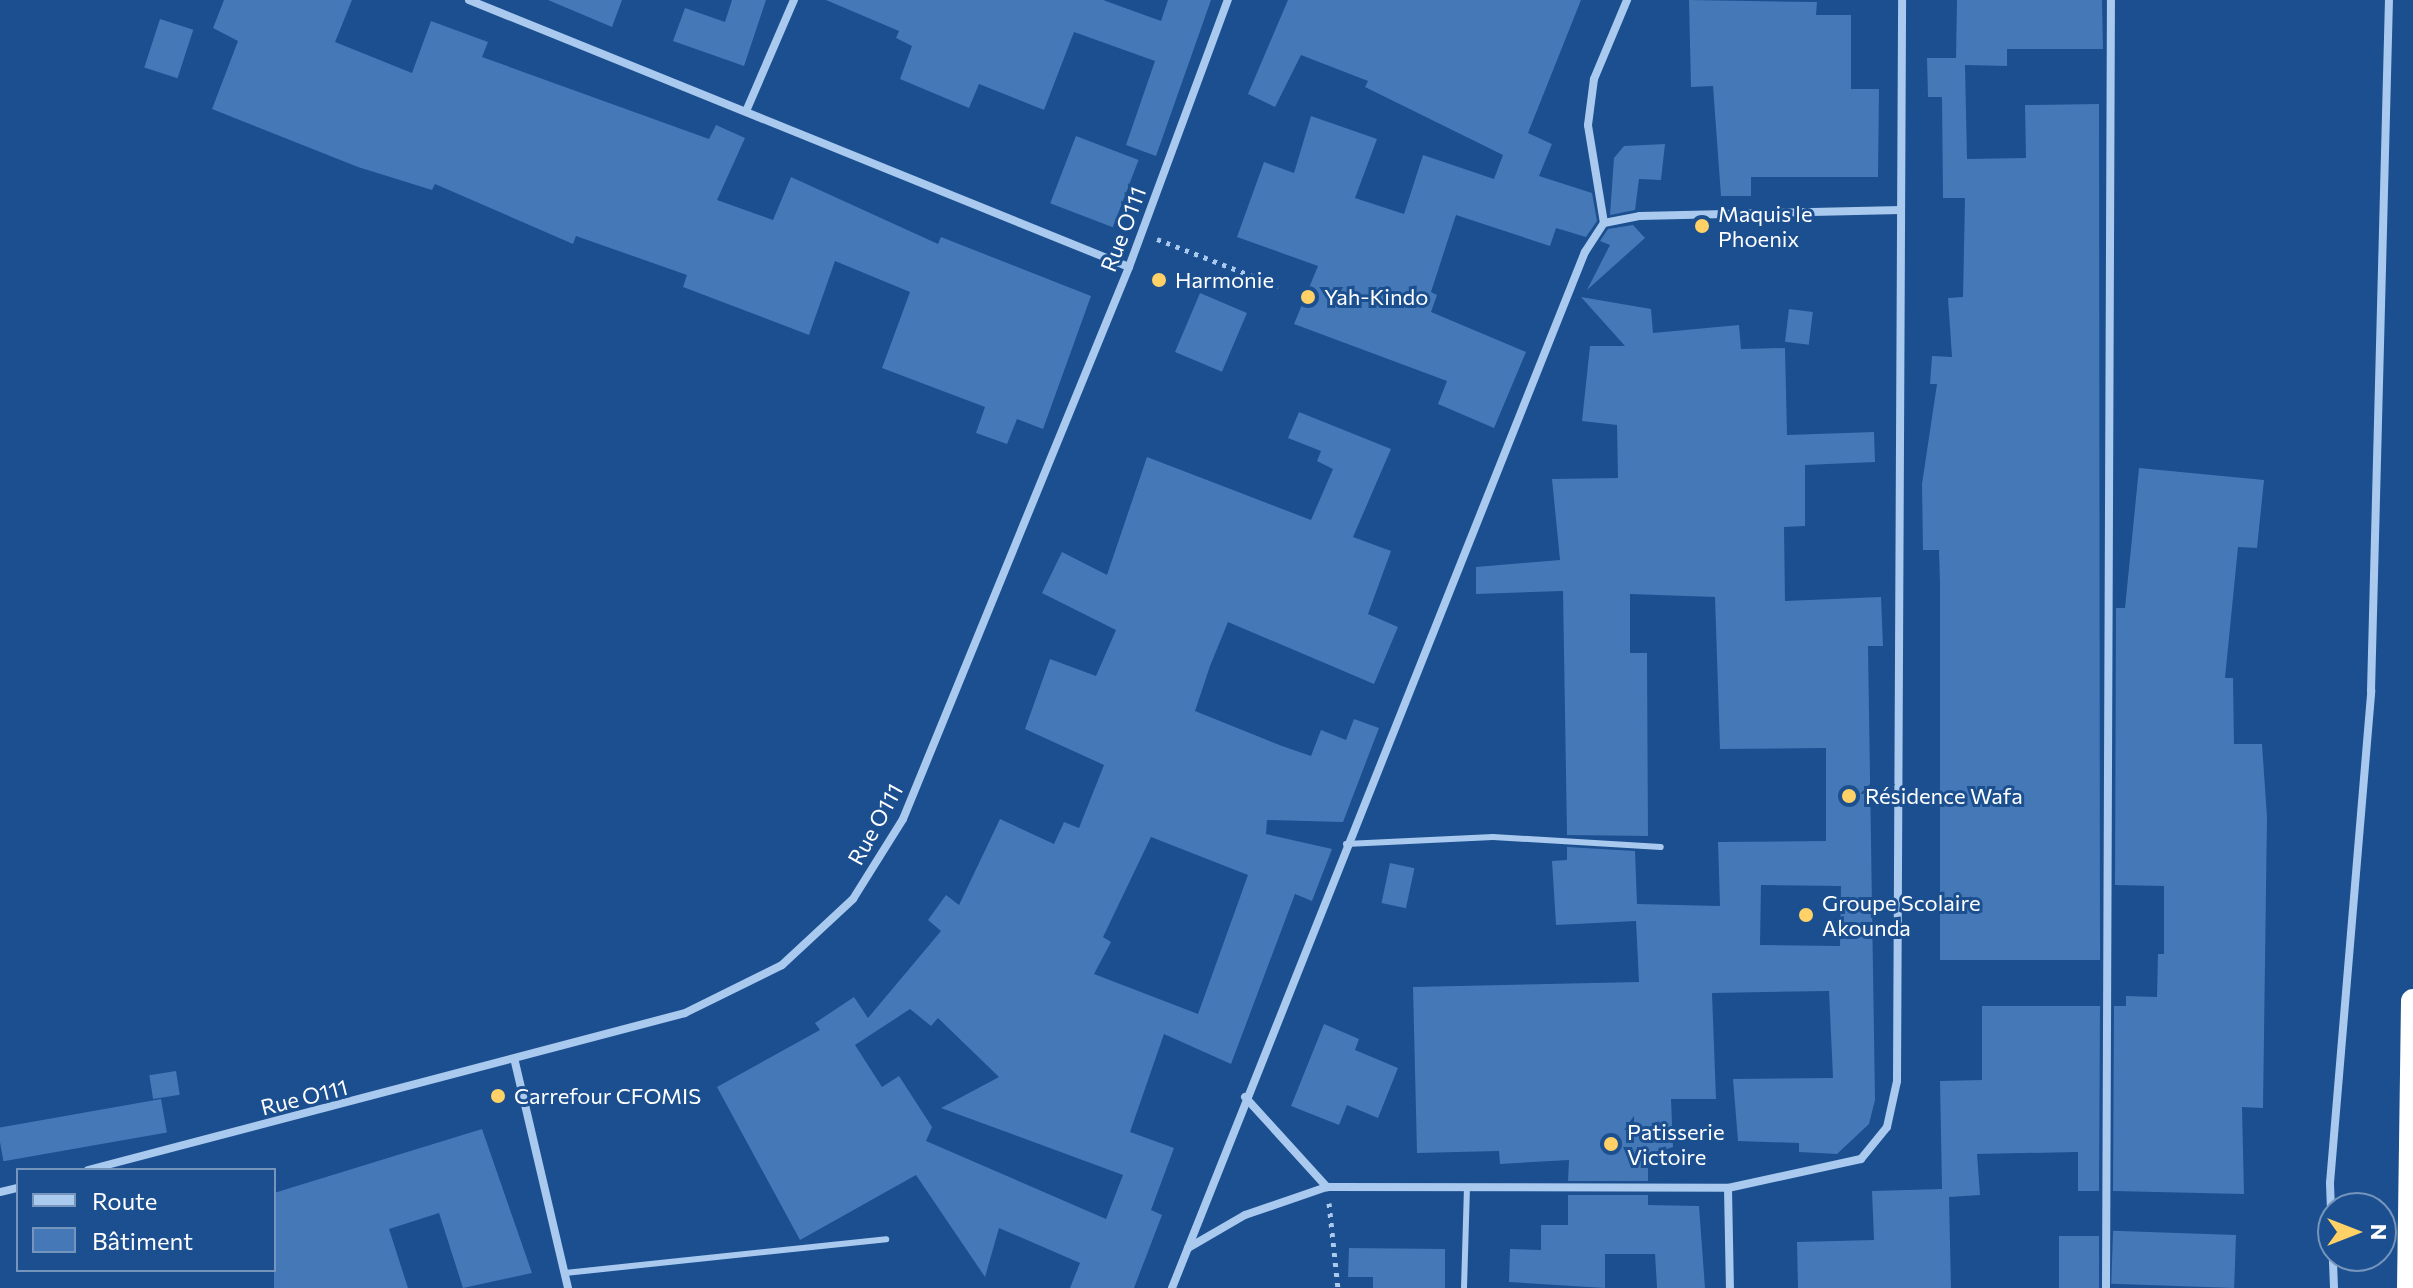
<!DOCTYPE html>
<html>
<head>
<meta charset="utf-8">
<style>
  body { margin:0 }
  #map { position:relative; width:2413px; height:1288px; overflow:hidden; background:#1b4f8f; font-family:Commissioner,sans-serif }
  div>[style] { position:absolute }
  .building>* { inset:0; background:#4478b7; transform-origin:0 0 }
  .path>* { height:5px; margin-top:-2.5px; transform-origin:0; background:repeating-linear-gradient(90deg,#a9c9ee 0 4px,transparent 0 10px) }
  .service>* { height:6px; margin:-3px; padding:0 3px; transform-origin:3px; border-radius:3px; background:#a9c9ee }
  .minor>* { height:8px; margin:-4px; padding:0 4px; transform-origin:4px; border-radius:4px; background:#a9c9ee }
  .motorway>* { height:24px; margin:-12px; padding:0 12px; transform-origin:12px; border-radius:12px; background:#fff }
  .dots>* { width:22px; height:22px; translate:-50% -50%; box-sizing:border-box; border:4px solid #1b4f8f; border-radius:50% }
  span { translate:-50% -50%; white-space:nowrap; text-align:center; line-height:1.15; -webkit-text-stroke:6px #1b4f8f; paint-order:stroke }
  .poi-label { font-size:22px; color:#fff }
  .left { translate:0 -50%; text-align:left }
  .street-label { font-size:22px; color:#fff }
  .legend { position:absolute; left:16px; top:1168px; width:260px; height:104px; box-sizing:border-box; background:#1b4f8f; border:2px solid #7695bc; margin:0; padding:10px 14px; list-style:none; font-size:24px; color:#fff }
  .legend li { display:flex; align-items:center; gap:16px; height:40px }
  .legend b { width:40px; border:2px solid #7695bc }
  .north { position:absolute; left:2317px; top:1192px; width:80px; height:80px; box-sizing:border-box; background:#1b4f8f; border:2px solid #7695bc; border-radius:50%; rotate:90deg; font-size:22px; font-weight:700; line-height:32px; text-align:center; color:#fff }
  .north::after { content:''; display:block; margin:auto; width:28px; height:36px; background:#ffd166; clip-path:polygon(50% 0,100% 100%,50% 72%,0 100%) }
</style>
</head>
<body>
<div id="map">
  <div class="building">
    <i style="clip-path:polygon(224px 0,352px 0,335px 42px,412px 73px,431px 21px,488px 42px,482px 57px,709px 139px,716px 125px,745px 138px,717px 200px,773px 220px,791px 177px,938px 244px,941px 237px,1091px 296px,1043px 429px,1017px 419px,1007px 444px,976px 433px,985px 407px,882px 368px,910px 292px,835px 261px,809px 335px,683px 287px,687px 275px,576px 236px,573px 244px,435px 184px,432px 190px,358px 167px,212px 109px,238px 41px,213px 28px)"></i>
    <i style="clip-path:polygon(548px 0,622px 0,612px 27px)"></i>
    <i style="clip-path:polygon(732px 0,766px 0,744px 66px,673px 41px,685px 8px,725px 22px)"></i>
    <i style="clip-path:polygon(826px 0,1103px 0,1161px 21px,1168px 0,1211px 0,1156px 156px,1126px 145px,1155px 61px,1074px 32px,1044px 110px,979px 84px,969px 108px,900px 79px,912px 46px,896px 38px,899px 31px)"></i>
    <i style="clip-path:polygon(1288px 0,1581px 0,1528px 133px,1552px 144px,1539px 176px,1592px 193px,1597px 221px,1586px 237px,1556px 228px,1550px 246px,1456px 215px,1431px 292px,1437px 295px,1431px 312px,1526px 352px,1494px 428px,1438px 404px,1447px 381px,1294px 324px,1318px 266px,1237px 237px,1264px 162px,1294px 173px,1311px 116px,1377px 139px,1355px 198px,1404px 214px,1423px 155px,1494px 179px,1503px 155px,1365px 87px,1368px 81px,1301px 55px,1275px 107px,1248px 94px)"></i>
    <i style="clip-path:polygon(1689px 0,1817px 2px,1816px 15px,1851px 15px,1851px 89px,1879px 89px,1878px 177px,1751px 177px,1751px 196px,1721px 196px,1713px 86px,1691px 87px)"></i>
    <i style="clip-path:polygon(1957px 0,2102px 0,2103px 49px,2007px 49px,2007px 66px,1965px 65px,1967px 159px,2026px 158px,2025px 105px,2099px 104px,2100px 960px,1940px 960px,1940px 584px,1939px 550px,1923px 550px,1922px 484px,1937px 384px,1930px 384px,1932px 356px,1952px 357px,1948px 298px,1963px 297px,1965px 198px,1943px 198px,1942px 97px,1928px 97px,1927px 58px,1956px 58px)"></i>
    <i style="left:160px;top:19px;width:35px;height:51px;rotate:18deg"></i>
    <i style="left:1076px;top:136px;width:67px;height:72px;rotate:21deg"></i>
    <i style="clip-path:polygon(1665px 144px,1661px 180px,1639px 179px,1635px 210px,1610px 215px,1614px 158px,1624px 146px)"></i>
    <i style="clip-path:polygon(1633px 225px,1645px 238px,1587px 290px,1610px 245px,1600px 241px,1608px 229px)"></i>
    <i style="left:1200px;top:293px;width:51px;height:64px;rotate:23deg"></i>
    <i style="clip-path:polygon(evenodd,1581px 297px,1651px 309px,1653px 333px,1739px 325px,1741px 349px,1785px 348px,1787px 435px,1874px 432px,1875px 462px,1805px 465px,1805px 526px,1784px 527px,1785px 601px,1881px 597px,1883px 646px,1868px 646px,1875px 1100px,1869px 1124px,1837px 1154px,1799px 1152px,1799px 1143px,1738px 1141px,1733px 1079px,1833px 1078px,1829px 991px,1712px 993px,1716px 1099px,1671px 1099px,1673px 1147px,1648px 1155px,1648px 1181px,1568px 1181px,1569px 1160px,1500px 1164px,1499px 1151px,1417px 1153px,1413px 987px,1639px 982px,1636px 921px,1556px 925px,1552px 861px,1567px 860px,1567px 847px,1635px 851px,1637px 904px,1720px 906px,1718px 842px,1826px 841px,1826px 748px,1720px 749px,1715px 597px,1630px 594px,1630px 653px,1647px 653px,1648px 836px,1567px 835px,1563px 591px,1476px 594px,1476px 567px,1560px 560px,1552px 479px,1618px 478px,1617px 425px,1582px 421px,1590px 346px,1625px 346px,1581px 297px,1761px 885px,1841px 886px,1840px 946px,1760px 945px,1761px 885px)"></i>
    <i style="left:1789px;top:309px;width:24px;height:33px;rotate:7deg"></i>
    <i style="clip-path:polygon(evenodd,1299px 412px,1391px 449px,1353px 537px,1391px 551px,1368px 614px,1398px 627px,1374px 684px,1228px 622px,1210px 666px,1195px 711px,1282px 746px,1311px 756px,1321px 730px,1346px 740px,1354px 719px,1379px 728px,1343px 822px,1267px 820px,1266px 834px,1332px 849px,1312px 901px,1295px 894px,1231px 1064px,1164px 1034px,1130px 1132px,1174px 1148px,1151px 1210px,1162px 1215px,1134px 1288px,1070px 1288px,1080px 1263px,999px 1228px,985px 1277px,916px 1175px,800px 1240px,717px 1087px,820px 1030px,815px 1023px,854px 997px,868px 1018px,941px 931px,928px 920px,946px 895px,959px 905px,1000px 819px,1054px 844px,1064px 822px,1079px 828px,1104px 765px,1025px 729px,1050px 659px,1096px 676px,1116px 630px,1042px 593px,1062px 552px,1107px 575px,1147px 457px,1311px 520px,1333px 469px,1317px 461px,1321px 451px,1288px 438px,1299px 412px,1151px 837px,1248px 875px,1198px 1014px,1094px 974px,1111px 942px,1103px 937px,1151px 837px,1299px 412px,910px 1009px,931px 1026px,938px 1018px,999px 1077px,941px 1108px,1123px 1175px,1106px 1219px,926px 1141px,932px 1127px,899px 1076px,882px 1087px,855px 1045px,910px 1009px)"></i>
    <i style="clip-path:polygon(2139px 468px,2264px 480px,2257px 548px,2238px 547px,2225px 678px,2233px 678px,2234px 744px,2262px 744px,2267px 817px,2263px 1108px,2242px 1107px,2244px 1194px,2113px 1191px,2114px 1006px,2126px 1006px,2126px 996px,2157px 997px,2158px 954px,2164px 954px,2164px 886px,2115px 885px,2116px 608px,2125px 608px)"></i>
    <i style="left:1390px;top:863px;width:25px;height:41px;rotate:12deg"></i>
    <i style="clip-path:polygon(1982px 1006px,2100px 1006px,2099px 1191px,2078px 1191px,2078px 1152px,1977px 1154px,1980px 1195px,1949px 1197px,1951px 1288px,1798px 1288px,1797px 1242px,1874px 1240px,1872px 1191px,1942px 1189px,1940px 1081px,1982px 1080px)"></i>
    <i style="clip-path:polygon(1324px 1024px,1359px 1039px,1355px 1050px,1398px 1068px,1378px 1118px,1347px 1105px,1339px 1125px,1291px 1106px)"></i>
    <i style="left:176px;top:1071px;width:24px;height:27px;rotate:81deg"></i>
    <i style="left:161px;top:1099px;width:34px;height:166px;rotate:80deg"></i>
    <i style="clip-path:polygon(482px 1129px,532px 1273px,463px 1288px,439px 1213px,389px 1229px,408px 1288px,274px 1288px,274px 1193px)"></i>
    <i style="clip-path:polygon(1568px 1195px,1648px 1195px,1648px 1205px,1699px 1206px,1705px 1288px,1657px 1288px,1655px 1254px,1605px 1254px,1605px 1288px,1509px 1282px,1510px 1249px,1541px 1250px,1541px 1225px,1568px 1225px)"></i>
    <i style="left:2236px;top:1235px;width:53px;height:123px;rotate:92deg"></i>
    <i style="left:2059px;top:1236px;width:40px;height:52px"></i>
    <i style="clip-path:polygon(1349px 1248px,1445px 1249px,1445px 1288px,1373px 1288px,1373px 1277px,1348px 1277px)"></i>
  </div>
  <div class="path">
    <i style="left:1157px;top:239px;width:130px;rotate:21.2deg"></i>
    <i style="left:1329px;top:1203px;width:85px;rotate:84deg"></i>
  </div>
  <div class="service">
    <i style="left:1346px;top:844px;width:147px;rotate:-2.7deg"></i>
    <i style="left:1493px;top:837px;width:168px;rotate:3.4deg"></i>
    <i style="left:565px;top:1273px;width:323px;rotate:-6deg"></i>
    <i style="left:1464px;top:1288px;width:101px;rotate:-88.3deg"></i>
  </div>
  <div class="minor">
    <i style="left:469px;top:0;width:712px;rotate:22.03deg"></i>
    <i style="left:747px;top:109px;width:119px;rotate:-66.7deg"></i>
    <i style="left:1604px;top:223px;width:99px;rotate:-99.3deg"></i>
    <i style="left:1588px;top:125px;width:46px;rotate:-82.6deg"></i>
    <i style="left:1594px;top:79px;width:86px;rotate:-67.3deg"></i>
    <i style="left:515px;top:1062px;width:232px;rotate:76.8deg"></i>
    <i style="left:1245px;top:1097px;width:122px;rotate:47.7deg"></i>
    <i style="left:88px;top:1170px;width:617px;rotate:-14.73deg"></i>
    <i style="left:685px;top:1013px;width:108px;rotate:-26.3deg"></i>
    <i style="left:782px;top:965px;width:97px;rotate:-42.9deg"></i>
    <i style="left:853px;top:899px;width:94px;rotate:-58deg"></i>
    <i style="left:903px;top:819px;width:596px;rotate:-67.73deg"></i>
    <i style="left:1129px;top:267px;width:285px;rotate:-69.7deg"></i>
    <i style="left:1728px;top:1188px;width:100px;rotate:88.9deg"></i>
    <i style="left:0;top:1192px;width:18px;rotate:-13deg"></i>
    <i style="left:1188px;top:1248px;width:66px;rotate:-30.1deg"></i>
    <i style="left:1245px;top:1215px;width:87px;rotate:-18.9deg"></i>
    <i style="left:1327px;top:1187px;width:401px;rotate:0.1deg"></i>
    <i style="left:1728px;top:1188px;width:136px;rotate:-12.3deg"></i>
    <i style="left:1861px;top:1159px;width:41px;rotate:-50.9deg"></i>
    <i style="left:1887px;top:1127px;width:47px;rotate:-77.7deg"></i>
    <i style="left:1897px;top:1081px;width:1081px;rotate:-89.73deg"></i>
    <i style="left:1172px;top:1288px;width:1115px;rotate:-68.27deg"></i>
    <i style="left:1585px;top:252px;width:35px;rotate:-57deg"></i>
    <i style="left:1604px;top:223px;width:37px;rotate:-11deg"></i>
    <i style="left:1640px;top:216px;width:261px;rotate:-1.3deg"></i>
    <i style="left:2106px;top:1288px;width:1288px;rotate:-89.78deg"></i>
    <i style="left:2334px;top:1288px;width:105px;rotate:-92.2deg"></i>
    <i style="left:2330px;top:1183px;width:494px;rotate:-85.2deg"></i>
    <i style="left:2371px;top:691px;width:691px;rotate:-88.51deg"></i>
  </div>
  <div class="motorway">
    <i style="left:2409px;top:1288px;width:287px;rotate:-89.2deg"></i>
  </div>
  <div class="dots">
    <i style="left:1702px;top:226px;background:#ffd166"></i>
    <i style="left:1159px;top:280px;background:#ffd166"></i>
    <i style="left:1308px;top:297px;background:#ffd166"></i>
    <i style="left:1849px;top:796px;background:#ffd166"></i>
    <i style="left:1806px;top:915px;background:#ffd166"></i>
    <i style="left:498px;top:1096px;background:#ffd166"></i>
    <i style="left:1611px;top:1144px;background:#ffd166"></i>
  </div>
  <div class="poi-label">
    <span class="left" style="left:1718px;top:226px">Maquis le<br>Phoenix</span>
    <span class="left" style="left:1175px;top:280px">Harmonie</span>
    <span class="left" style="left:1324px;top:297px">Yah-Kindo</span>
    <span class="left" style="left:1865px;top:796px">Résidence Wafa</span>
    <span class="left" style="left:1822px;top:915px">Groupe Scolaire<br>Akounda</span>
    <span class="left" style="left:514px;top:1096px">Carrefour CFOMIS</span>
    <span class="left" style="left:1627px;top:1144px">Patisserie<br>Victoire</span>
  </div>
  <div class="street-label">
    <span style="left:1123px;top:229px;rotate:-69deg">Rue O111</span>
    <span style="left:875px;top:824px;rotate:-61deg">Rue O111</span>
    <span style="left:304px;top:1097px;rotate:-14deg">Rue O111</span>
  </div>
  <ul class="legend">
  <li><b style="height:10px;background:#a9c9ee"></b>Route</li>
  <li><b style="height:22px;background:#4478b7"></b>Bâtiment</li>
  </ul>
  <div class="north">N</div>
</div>
</body>
</html>
